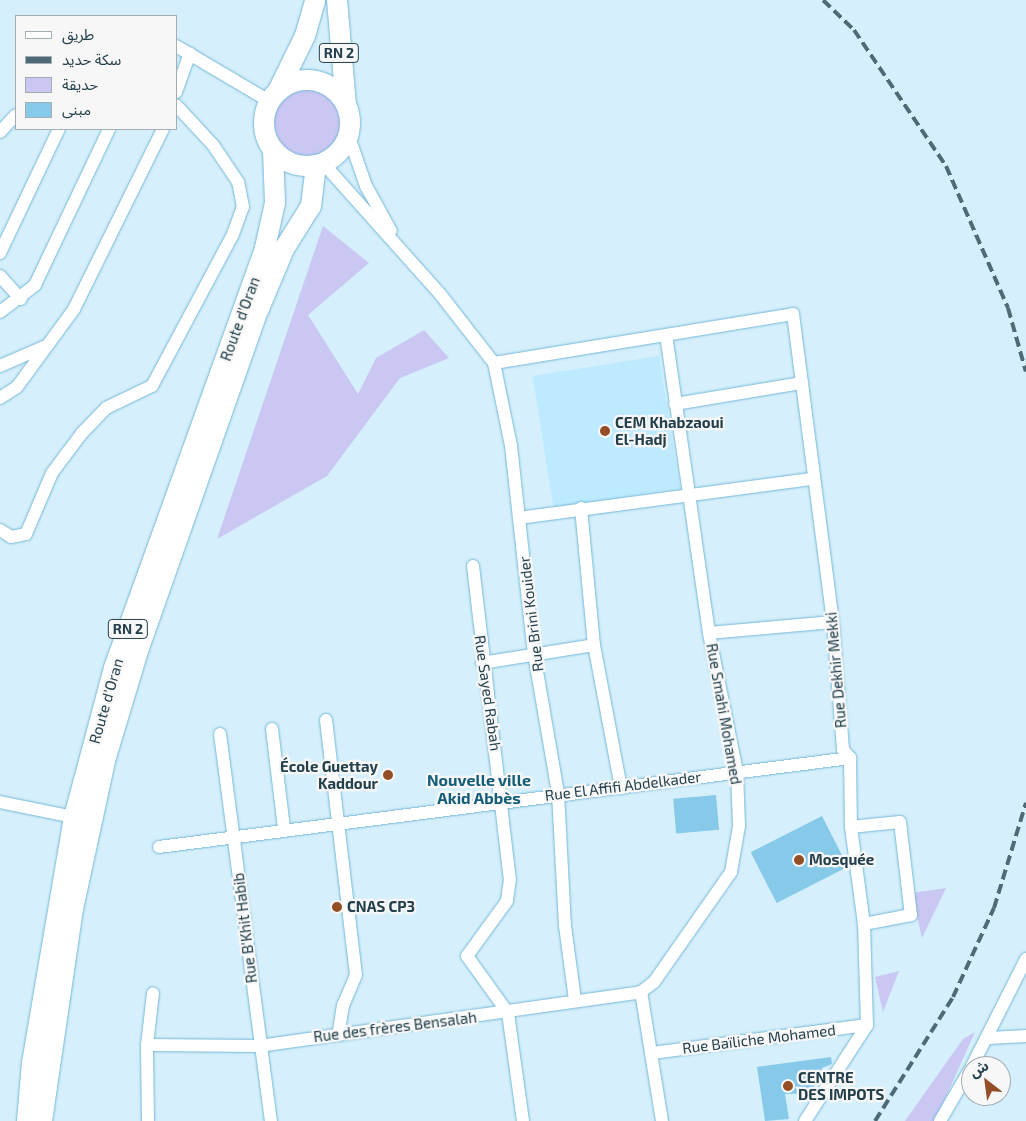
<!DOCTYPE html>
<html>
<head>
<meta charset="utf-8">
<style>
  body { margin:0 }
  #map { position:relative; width:1026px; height:1121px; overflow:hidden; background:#d5effc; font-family:"Exo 2","Noto Sans Arabic",sans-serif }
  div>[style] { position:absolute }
  .built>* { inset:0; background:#bdeaff; transform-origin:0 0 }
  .green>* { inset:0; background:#cac7f3 }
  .round { border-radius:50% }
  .building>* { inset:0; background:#86c9e8; transform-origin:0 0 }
  .roads { filter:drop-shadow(0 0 1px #74b7d6) drop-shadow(0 0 1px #74b7d6) }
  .street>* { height:12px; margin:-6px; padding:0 6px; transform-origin:6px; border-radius:6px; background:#fff }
  .primary>* { height:20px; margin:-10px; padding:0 10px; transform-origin:10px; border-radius:10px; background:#fff }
  .primary>.ring { margin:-10px; padding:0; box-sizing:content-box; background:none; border:20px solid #fff; border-radius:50% }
  .rail>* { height:4px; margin-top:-2px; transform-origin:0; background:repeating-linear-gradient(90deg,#4d6a76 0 10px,transparent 0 15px) }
  .dots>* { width:14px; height:14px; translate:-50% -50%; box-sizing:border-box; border:2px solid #f7f7f7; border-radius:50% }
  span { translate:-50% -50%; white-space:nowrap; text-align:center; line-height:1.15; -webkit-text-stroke:4.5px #f7f7f7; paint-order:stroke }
  .shield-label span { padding:1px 4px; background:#f7f7f7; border:1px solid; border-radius:4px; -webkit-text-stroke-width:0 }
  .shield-label { font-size:14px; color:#23404c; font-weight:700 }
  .street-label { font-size:15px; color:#23404c }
  .poi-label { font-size:15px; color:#23404c; font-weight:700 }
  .left { translate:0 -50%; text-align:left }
  .right { translate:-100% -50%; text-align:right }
  .neighbourhood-label { font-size:16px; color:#135d78; font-weight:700 }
  .legend { position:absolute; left:15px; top:15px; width:162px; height:115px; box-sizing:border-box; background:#f7f7f7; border:1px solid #a2aeb3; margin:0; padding:6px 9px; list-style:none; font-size:15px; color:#23404c }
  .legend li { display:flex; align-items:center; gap:10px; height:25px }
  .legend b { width:25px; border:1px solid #a2aeb3 }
  .north { position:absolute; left:961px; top:1056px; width:50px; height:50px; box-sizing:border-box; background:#f7f7f7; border:1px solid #a2aeb3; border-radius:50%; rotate:330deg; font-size:14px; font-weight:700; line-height:20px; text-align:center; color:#23404c }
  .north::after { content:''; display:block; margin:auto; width:18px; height:22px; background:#944e26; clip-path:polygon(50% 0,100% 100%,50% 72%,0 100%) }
</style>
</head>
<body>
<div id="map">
  <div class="built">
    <i style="left:659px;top:356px;width:134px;height:128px;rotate:81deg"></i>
  </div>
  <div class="green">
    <i class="round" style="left:271px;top:88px;width:70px;height:70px"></i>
    <i style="clip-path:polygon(323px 226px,369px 263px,308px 315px,358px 394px,376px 358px,424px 330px,449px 358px,400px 378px,327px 476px,217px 539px)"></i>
    <i style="clip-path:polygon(946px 888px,922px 938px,912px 893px)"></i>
    <i style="clip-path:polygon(899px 971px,883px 1012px,875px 977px)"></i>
    <i style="clip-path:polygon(975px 1032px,935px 1121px,905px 1121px,963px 1039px)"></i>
  </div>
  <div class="building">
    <i style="left:716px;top:795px;width:35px;height:43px;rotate:85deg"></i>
    <i style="left:822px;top:816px;width:57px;height:80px;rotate:63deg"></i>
    <i style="clip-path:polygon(831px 1057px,832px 1064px,822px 1068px,823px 1079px,815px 1080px,814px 1093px,785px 1094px,789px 1119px,765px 1121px,757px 1067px)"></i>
  </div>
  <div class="roads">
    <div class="street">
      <i style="left:176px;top:46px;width:108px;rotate:30.6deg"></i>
      <i style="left:176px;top:92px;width:41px;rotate:-70.3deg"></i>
      <i style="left:0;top:132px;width:23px;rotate:-47deg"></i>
      <i style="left:348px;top:134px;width:55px;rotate:70.9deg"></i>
      <i style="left:366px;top:186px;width:51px;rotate:60.9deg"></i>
      <i style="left:323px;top:163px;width:176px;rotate:48.2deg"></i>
      <i style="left:440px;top:294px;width:88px;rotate:52deg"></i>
      <i style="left:494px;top:363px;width:85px;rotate:78.4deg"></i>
      <i style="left:511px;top:446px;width:209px;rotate:83.7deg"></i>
      <i style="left:534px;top:654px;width:141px;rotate:80.2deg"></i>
      <i style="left:558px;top:793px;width:133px;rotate:87deg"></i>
      <i style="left:565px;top:926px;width:75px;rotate:82.3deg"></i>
      <i style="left:0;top:253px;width:137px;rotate:-64.6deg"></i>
      <i style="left:0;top:276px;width:31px;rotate:48deg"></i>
      <i style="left:0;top:312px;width:44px;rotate:-37.6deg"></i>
      <i style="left:35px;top:285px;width:173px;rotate:-64.6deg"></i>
      <i style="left:494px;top:363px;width:303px;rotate:-9.3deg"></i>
      <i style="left:793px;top:314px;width:311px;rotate:82.6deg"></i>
      <i style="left:833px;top:622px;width:128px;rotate:85.5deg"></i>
      <i style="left:843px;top:750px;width:11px;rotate:49deg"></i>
      <i style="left:850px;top:758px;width:69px;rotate:89.2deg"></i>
      <i style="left:851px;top:827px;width:98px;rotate:82.4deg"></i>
      <i style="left:864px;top:924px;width:101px;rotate:88.3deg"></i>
      <i style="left:0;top:366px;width:52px;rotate:-23.6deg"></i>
      <i style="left:0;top:398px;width:20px;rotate:-33deg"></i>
      <i style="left:17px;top:387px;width:97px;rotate:-53.8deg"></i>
      <i style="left:74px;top:309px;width:201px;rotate:-63.7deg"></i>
      <i style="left:675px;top:404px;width:129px;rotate:-9.4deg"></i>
      <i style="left:581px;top:508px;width:138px;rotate:84.6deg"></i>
      <i style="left:594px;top:645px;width:146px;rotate:79.3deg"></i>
      <i style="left:519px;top:518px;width:296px;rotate:-7.6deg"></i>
      <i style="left:0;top:530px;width:13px;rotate:32deg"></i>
      <i style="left:11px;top:537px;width:15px;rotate:-11deg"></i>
      <i style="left:26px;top:534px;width:66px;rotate:-66.9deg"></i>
      <i style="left:52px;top:473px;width:50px;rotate:-53.1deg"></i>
      <i style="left:82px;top:433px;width:35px;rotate:-46deg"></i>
      <i style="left:106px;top:408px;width:51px;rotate:-25.6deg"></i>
      <i style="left:152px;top:386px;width:172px;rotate:-61.9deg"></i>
      <i style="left:233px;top:234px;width:29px;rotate:-70deg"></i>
      <i style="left:243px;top:207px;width:25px;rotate:-101deg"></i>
      <i style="left:238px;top:182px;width:45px;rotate:-124deg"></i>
      <i style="left:213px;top:145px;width:54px;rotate:-132.8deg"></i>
      <i style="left:473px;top:566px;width:315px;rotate:83.3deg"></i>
      <i style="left:510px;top:879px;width:22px;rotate:98deg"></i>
      <i style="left:507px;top:901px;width:68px;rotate:126deg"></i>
      <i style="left:467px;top:956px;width:70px;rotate:54.3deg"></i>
      <i style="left:508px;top:1013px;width:109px;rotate:82.1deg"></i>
      <i style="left:709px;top:633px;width:124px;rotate:-5.1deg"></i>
      <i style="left:482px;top:663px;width:113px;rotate:-9.1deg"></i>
      <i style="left:326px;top:720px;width:257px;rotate:83.3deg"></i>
      <i style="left:356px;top:975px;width:33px;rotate:113deg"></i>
      <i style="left:343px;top:1005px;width:30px;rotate:99deg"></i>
      <i style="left:272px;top:729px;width:100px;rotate:83.1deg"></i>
      <i style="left:220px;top:734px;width:390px;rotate:82.5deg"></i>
      <i style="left:0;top:802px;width:76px;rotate:11.5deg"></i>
      <i style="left:851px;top:827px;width:49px;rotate:-5.8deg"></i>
      <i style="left:900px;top:822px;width:94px;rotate:83.3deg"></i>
      <i style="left:911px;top:915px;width:48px;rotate:169.2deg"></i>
      <i style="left:159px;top:847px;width:697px;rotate:-7.34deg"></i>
      <i style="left:989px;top:1038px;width:37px;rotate:-3deg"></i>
      <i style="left:147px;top:1045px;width:112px;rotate:0.5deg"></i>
      <i style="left:259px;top:1046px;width:386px;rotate:-8deg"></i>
      <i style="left:652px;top:1053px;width:217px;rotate:-7.4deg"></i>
      <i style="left:972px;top:1066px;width:120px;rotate:-63.2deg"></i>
      <i style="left:148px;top:1121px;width:76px;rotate:-90.8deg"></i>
      <i style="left:147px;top:1045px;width:52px;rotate:-83.4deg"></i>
      <i style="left:662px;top:1121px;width:131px;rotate:-99.2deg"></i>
      <i style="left:641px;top:992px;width:16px;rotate:-38deg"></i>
      <i style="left:654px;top:982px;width:134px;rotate:-55deg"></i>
      <i style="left:731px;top:872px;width:47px;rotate:-80.1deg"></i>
      <i style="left:739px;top:826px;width:54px;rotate:-92.1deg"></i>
      <i style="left:737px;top:772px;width:142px;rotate:-101.4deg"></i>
      <i style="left:709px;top:633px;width:300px;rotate:-98.2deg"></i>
      <i style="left:805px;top:1121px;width:114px;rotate:-57.1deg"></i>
      <i style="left:940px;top:1121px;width:61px;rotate:-59.7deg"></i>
    </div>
    <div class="primary">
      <i style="left:337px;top:0;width:105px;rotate:85.1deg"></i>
      <i class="ring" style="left:264px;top:80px;width:66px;height:66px"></i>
      <i style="left:278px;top:91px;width:61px;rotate:-63.9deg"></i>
      <i style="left:305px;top:36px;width:37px;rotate:-74deg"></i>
      <i style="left:27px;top:1121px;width:58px;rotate:-85.1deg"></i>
      <i style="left:32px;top:1063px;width:250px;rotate:-80.3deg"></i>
      <i style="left:74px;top:817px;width:154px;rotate:-75deg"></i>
      <i style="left:114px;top:668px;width:446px;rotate:-70.2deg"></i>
      <i style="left:265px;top:248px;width:46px;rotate:-77.5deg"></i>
      <i style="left:275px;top:203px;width:53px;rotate:-92.2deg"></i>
      <i style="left:42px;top:1121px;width:214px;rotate:-81.7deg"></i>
      <i style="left:73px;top:909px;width:156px;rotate:-77.8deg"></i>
      <i style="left:106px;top:757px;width:114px;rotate:-73.2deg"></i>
      <i style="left:139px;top:648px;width:357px;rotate:-70.6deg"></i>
      <i style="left:258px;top:311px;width:67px;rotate:-67.2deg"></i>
      <i style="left:284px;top:249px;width:51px;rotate:-57.9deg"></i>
      <i style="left:311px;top:206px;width:41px;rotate:-83deg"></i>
    </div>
  </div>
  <div class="rail">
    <i style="left:823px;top:0;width:43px;rotate:44.1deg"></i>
    <i style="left:854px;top:30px;width:164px;rotate:55.9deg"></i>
    <i style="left:946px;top:166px;width:155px;rotate:66.4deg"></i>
    <i style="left:1008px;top:308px;width:66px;rotate:74.3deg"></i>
    <i style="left:875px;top:1121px;width:146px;rotate:-57.8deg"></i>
    <i style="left:953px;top:997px;width:98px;rotate:-65.3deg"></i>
    <i style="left:994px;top:908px;width:110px;rotate:-73.1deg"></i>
  </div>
  <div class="dots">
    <i style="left:605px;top:431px;background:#944e26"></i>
    <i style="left:388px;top:775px;background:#944e26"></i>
    <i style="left:799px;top:860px;background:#944e26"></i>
    <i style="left:337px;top:907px;background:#944e26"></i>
    <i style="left:788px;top:1086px;background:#944e26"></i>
  </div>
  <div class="shield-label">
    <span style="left:339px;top:53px">RN 2</span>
    <span style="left:128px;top:629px">RN 2</span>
  </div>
  <div class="street-label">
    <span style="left:240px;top:319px;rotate:-70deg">Route d'Oran</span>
    <span style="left:531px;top:614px;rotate:-97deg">Rue Brini Kouider</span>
    <span style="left:836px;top:670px;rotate:-95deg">Rue Dekhir Mekki</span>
    <span style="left:488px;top:693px;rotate:82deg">Rue Sayed Rabah</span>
    <span style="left:106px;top:701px;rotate:-74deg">Route d'Oran</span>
    <span style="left:724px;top:714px;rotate:80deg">Rue Smahi Mohamed</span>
    <span style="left:623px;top:786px;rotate:-7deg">Rue El Affifi Abdelkader</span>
    <span style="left:245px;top:928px;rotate:-97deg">Rue B'Khit Habib</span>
    <span style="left:395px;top:1027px;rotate:-7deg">Rue des frères Bensalah</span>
    <span style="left:759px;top:1039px;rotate:-7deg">Rue Baïliche Mohamed</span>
  </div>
  <div class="poi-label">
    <span class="left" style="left:615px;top:431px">CEM Khabzaoui<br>El-Hadj</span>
    <span class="right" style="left:378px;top:775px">École Guettay<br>Kaddour</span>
    <span class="left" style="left:809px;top:860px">Mosquée</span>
    <span class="left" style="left:347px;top:907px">CNAS CP3</span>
    <span class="left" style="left:798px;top:1086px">CENTRE<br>DES IMPOTS</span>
  </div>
  <div class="neighbourhood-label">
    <span style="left:479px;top:789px">Nouvelle ville<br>Akid Abbès</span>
  </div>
  <ul class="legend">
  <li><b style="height:6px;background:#fff"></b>طريق</li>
  <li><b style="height:6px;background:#4d6a76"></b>سكة حديد</li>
  <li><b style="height:14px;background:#cac7f3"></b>حديقة</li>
  <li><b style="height:14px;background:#86c9e8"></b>مبنى</li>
  </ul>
  <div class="north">ش</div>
</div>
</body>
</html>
